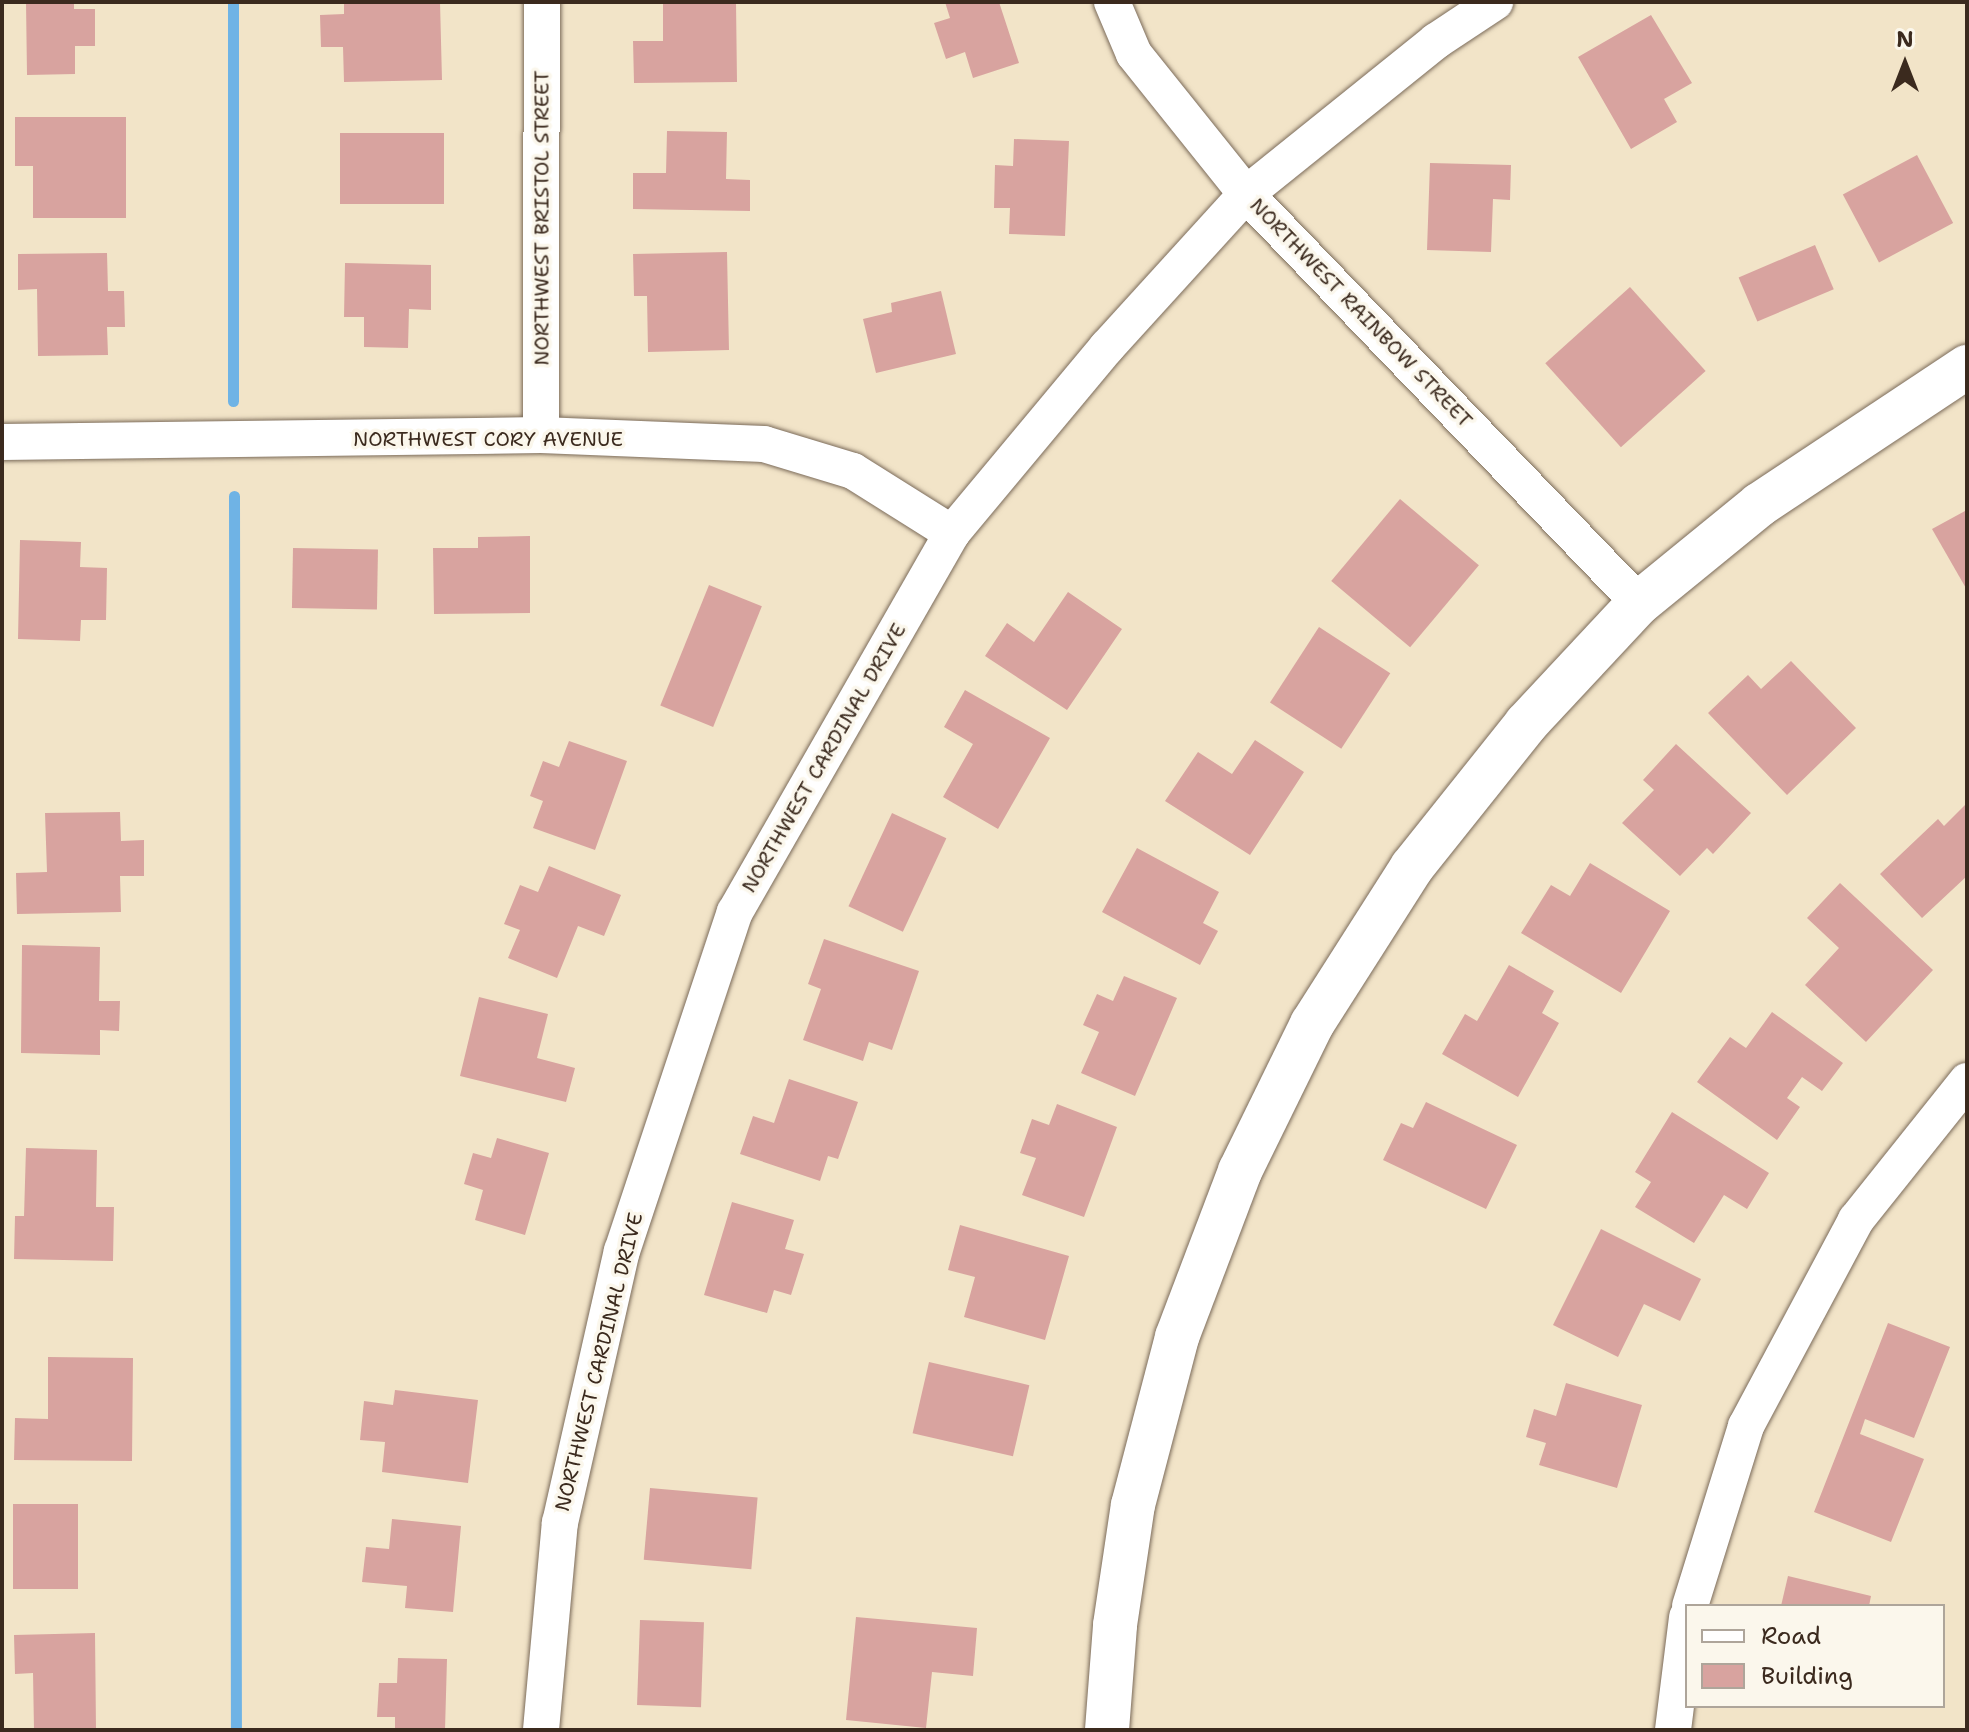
<!DOCTYPE html>
<html>
<head>
<meta charset="utf-8">
<style>
  body { margin:0 }
  #map { position:relative; width:1969px; height:1732px; overflow:hidden; background:#f2e4c8; font-family:"Shantell Sans",sans-serif }
  div>[style] { position:absolute }
  .stream>* { height:11px; margin:-5.5px; padding:0 5.5px; transform-origin:5.5px; border-radius:5.5px; background:#6fb3e5 }
  .building>* { inset:0; background:#d8a39f; transform-origin:0 0 }
  .roads { filter:drop-shadow(0 0 2px #7b6b5a) drop-shadow(0 0 2px #7b6b5a) }
  .street>* { height:36px; margin:-18px; padding:0 18px; transform-origin:18px; border-radius:18px; background:#fff }
  .secondary>* { height:44px; margin:-22px; padding:0 22px; transform-origin:22px; border-radius:22px; background:#fff }
  span { translate:-50% -50%; white-space:nowrap; text-align:center; line-height:1.15; -webkit-text-stroke:7px #fbf7ec; paint-order:stroke }
  .street-label { font-size:20px; color:#3b2a1e }
  .frame { position:absolute; inset:0; border:4px solid #3b2a1e; pointer-events:none }
  .legend { position:absolute; left:1685px; top:1604px; width:260px; height:104px; box-sizing:border-box; background:#fbf7ec; border:2px solid #aea59a; margin:0; padding:10px 14px; list-style:none; font-size:24px; color:#3b2a1e }
  .legend li { display:flex; align-items:center; gap:16px; height:40px }
  .legend b { width:40px; border:2px solid #aea59a }
  .north { position:absolute; left:1865px; top:24px; width:80px; height:80px; -webkit-text-stroke:6px #fbf7ec; paint-order:stroke; rotate:0deg; font-size:22px; font-weight:700; line-height:32px; text-align:center; color:#3b2a1e }
  .north::after { content:''; display:block; margin:auto; width:28px; height:36px; background:#3b2a1e; clip-path:polygon(50% 0,100% 100%,50% 72%,0 100%) }
</style>
</head>
<body>
<div id="map">
  <div class="stream">
    <i style="left:233px;top:2px;width:399px;rotate:90deg"></i>
    <i style="left:234px;top:496px;width:1234px;rotate:89.91deg"></i>
  </div>
  <div class="building">
    <i style="clip-path:polygon(26px 2px,74px 2px,74px 9px,95px 9px,95px 46px,75px 46px,75px 74px,27px 75px)"></i>
    <i style="clip-path:polygon(344px 2px,440px 2px,442px 80px,344px 82px,343px 47px,321px 47px,320px 15px,344px 14px)"></i>
    <i style="clip-path:polygon(663px 2px,736px 2px,737px 82px,634px 83px,633px 41px,663px 41px)"></i>
    <i style="clip-path:polygon(945px 2px,999px 2px,1019px 63px,973px 78px,965px 52px,946px 59px,934px 23px,950px 18px)"></i>
    <i style="clip-path:polygon(1651px 15px,1692px 83px,1664px 99px,1677px 122px,1631px 149px,1578px 57px)"></i>
    <i style="clip-path:polygon(15px 117px,126px 117px,126px 218px,33px 218px,33px 166px,15px 166px)"></i>
    <i style="clip-path:polygon(667px 131px,727px 132px,726px 179px,750px 180px,750px 211px,633px 209px,633px 173px,666px 173px)"></i>
    <i style="left:340px;top:133px;width:104px;height:71px"></i>
    <i style="clip-path:polygon(1014px 139px,1069px 141px,1065px 236px,1009px 234px,1010px 208px,994px 208px,995px 165px,1013px 166px)"></i>
    <i style="left:1917px;top:155px;width:77px;height:84px;rotate:62deg"></i>
    <i style="clip-path:polygon(1430px 163px,1511px 165px,1510px 200px,1493px 199px,1491px 252px,1427px 250px)"></i>
    <i style="left:1815px;top:245px;width:48px;height:83px;rotate:67deg"></i>
    <i style="clip-path:polygon(727px 252px,729px 350px,648px 352px,647px 296px,634px 296px,633px 254px)"></i>
    <i style="clip-path:polygon(107px 253px,108px 291px,124px 291px,125px 327px,107px 327px,108px 355px,38px 356px,37px 289px,18px 290px,18px 254px)"></i>
    <i style="clip-path:polygon(345px 263px,431px 265px,431px 310px,409px 309px,408px 348px,364px 347px,364px 317px,344px 317px)"></i>
    <i style="left:1630px;top:287px;width:113px;height:114px;rotate:48deg"></i>
    <i style="clip-path:polygon(941px 291px,956px 354px,876px 373px,863px 319px,892px 312px,891px 303px)"></i>
    <i style="left:1400px;top:499px;width:103px;height:107px;rotate:40deg"></i>
    <i style="clip-path:polygon(1965px 511px,1967px 514px,1967px 590px,1932px 529px)"></i>
    <i style="clip-path:polygon(530px 536px,530px 613px,434px 614px,433px 548px,478px 548px,478px 537px)"></i>
    <i style="clip-path:polygon(20px 540px,81px 542px,80px 567px,107px 568px,106px 620px,81px 620px,80px 641px,18px 639px)"></i>
    <i style="left:293px;top:548px;width:85px;height:60px;rotate:1deg"></i>
    <i style="left:709px;top:585px;width:57px;height:130px;rotate:22deg"></i>
    <i style="clip-path:polygon(1068px 592px,1122px 629px,1067px 710px,985px 656px,1007px 623px,1034px 642px)"></i>
    <i style="left:1319px;top:627px;width:85px;height:90px;rotate:33deg"></i>
    <i style="clip-path:polygon(1791px 661px,1856px 728px,1787px 795px,1708px 713px,1748px 675px,1761px 689px)"></i>
    <i style="clip-path:polygon(965px 690px,1050px 738px,998px 829px,943px 797px,973px 744px,944px 727px)"></i>
    <i style="clip-path:polygon(1255px 740px,1304px 772px,1250px 855px,1165px 801px,1198px 752px,1232px 774px)"></i>
    <i style="clip-path:polygon(569px 741px,627px 761px,595px 850px,533px 828px,543px 801px,530px 796px,543px 761px,559px 767px)"></i>
    <i style="clip-path:polygon(1676px 744px,1751px 813px,1713px 854px,1707px 848px,1680px 876px,1622px 823px,1654px 790px,1643px 780px)"></i>
    <i style="clip-path:polygon(1965px 805px,1967px 876px,1922px 918px,1880px 874px,1938px 819px,1944px 826px)"></i>
    <i style="clip-path:polygon(120px 812px,121px 841px,144px 840px,144px 876px,120px 876px,121px 912px,17px 914px,16px 873px,47px 872px,45px 813px)"></i>
    <i style="left:892px;top:813px;width:60px;height:103px;rotate:25deg"></i>
    <i style="clip-path:polygon(1137px 848px,1219px 892px,1203px 923px,1218px 931px,1200px 965px,1102px 912px)"></i>
    <i style="clip-path:polygon(1590px 863px,1670px 911px,1621px 993px,1521px 933px,1551px 885px,1570px 896px)"></i>
    <i style="clip-path:polygon(549px 866px,621px 895px,604px 936px,578px 926px,557px 978px,508px 958px,520px 930px,504px 924px,520px 885px,538px 892px)"></i>
    <i style="clip-path:polygon(1840px 883px,1933px 970px,1866px 1042px,1805px 985px,1839px 948px,1807px 918px)"></i>
    <i style="clip-path:polygon(824px 939px,919px 971px,892px 1050px,869px 1042px,863px 1061px,803px 1040px,821px 989px,808px 984px)"></i>
    <i style="clip-path:polygon(22px 945px,100px 947px,99px 1001px,120px 1001px,119px 1031px,100px 1030px,100px 1055px,21px 1053px)"></i>
    <i style="clip-path:polygon(1509px 965px,1554px 991px,1542px 1013px,1559px 1023px,1518px 1097px,1442px 1054px,1465px 1014px,1477px 1021px)"></i>
    <i style="clip-path:polygon(1124px 976px,1177px 998px,1135px 1096px,1081px 1073px,1099px 1032px,1083px 1025px,1097px 994px,1113px 1001px)"></i>
    <i style="clip-path:polygon(479px 997px,548px 1014px,537px 1058px,575px 1068px,566px 1102px,460px 1076px)"></i>
    <i style="clip-path:polygon(1772px 1012px,1843px 1063px,1822px 1091px,1802px 1077px,1787px 1098px,1800px 1107px,1777px 1140px,1697px 1082px,1730px 1037px,1746px 1048px)"></i>
    <i style="clip-path:polygon(789px 1079px,858px 1102px,838px 1159px,828px 1156px,820px 1181px,740px 1154px,753px 1116px,774px 1123px)"></i>
    <i style="clip-path:polygon(1426px 1102px,1517px 1145px,1486px 1209px,1383px 1160px,1401px 1123px,1413px 1128px)"></i>
    <i style="clip-path:polygon(1057px 1104px,1117px 1127px,1084px 1217px,1022px 1195px,1036px 1158px,1020px 1153px,1032px 1119px,1049px 1125px)"></i>
    <i style="clip-path:polygon(1672px 1112px,1769px 1173px,1747px 1209px,1724px 1195px,1694px 1243px,1635px 1207px,1651px 1182px,1635px 1172px)"></i>
    <i style="clip-path:polygon(497px 1138px,549px 1153px,525px 1235px,475px 1220px,483px 1190px,464px 1184px,473px 1153px,491px 1158px)"></i>
    <i style="clip-path:polygon(26px 1148px,97px 1150px,96px 1207px,114px 1207px,113px 1261px,14px 1259px,15px 1216px,24px 1216px)"></i>
    <i style="clip-path:polygon(732px 1202px,794px 1220px,785px 1249px,804px 1254px,791px 1295px,774px 1290px,767px 1313px,704px 1295px)"></i>
    <i style="clip-path:polygon(960px 1225px,1069px 1256px,1045px 1340px,964px 1317px,975px 1277px,948px 1270px)"></i>
    <i style="clip-path:polygon(1601px 1229px,1701px 1279px,1680px 1321px,1644px 1304px,1618px 1357px,1553px 1325px)"></i>
    <i style="clip-path:polygon(1888px 1323px,1950px 1347px,1914px 1438px,1865px 1419px,1860px 1434px,1924px 1459px,1891px 1542px,1814px 1512px)"></i>
    <i style="clip-path:polygon(48px 1357px,133px 1358px,132px 1461px,14px 1460px,15px 1418px,48px 1419px)"></i>
    <i style="left:929px;top:1362px;width:103px;height:73px;rotate:13deg"></i>
    <i style="clip-path:polygon(1566px 1383px,1642px 1405px,1617px 1488px,1539px 1465px,1546px 1443px,1526px 1437px,1534px 1409px,1556px 1416px)"></i>
    <i style="clip-path:polygon(395px 1390px,478px 1400px,468px 1483px,382px 1472px,385px 1442px,360px 1440px,364px 1401px,393px 1405px)"></i>
    <i style="left:650px;top:1488px;width:108px;height:72px;rotate:5deg"></i>
    <i style="left:13px;top:1504px;width:65px;height:85px"></i>
    <i style="clip-path:polygon(392px 1519px,461px 1526px,453px 1612px,405px 1608px,407px 1586px,362px 1582px,366px 1547px,389px 1549px)"></i>
    <i style="clip-path:polygon(1788px 1576px,1871px 1596px,1869px 1606px,1781px 1606px)"></i>
    <i style="clip-path:polygon(856px 1617px,977px 1628px,973px 1676px,932px 1672px,926px 1728px,846px 1720px)"></i>
    <i style="left:640px;top:1620px;width:64px;height:85px;rotate:2deg"></i>
    <i style="clip-path:polygon(95px 1633px,96px 1730px,34px 1730px,33px 1673px,15px 1674px,14px 1635px)"></i>
    <i style="clip-path:polygon(398px 1658px,447px 1659px,445px 1730px,395px 1730px,395px 1717px,377px 1717px,379px 1683px,397px 1683px)"></i>
  </div>
  <div class="roads">
    <div class="street">
      <i style="left:1112px;top:2px;width:56px;rotate:67.1deg"></i>
      <i style="left:1134px;top:54px;width:179px;rotate:51.3deg"></i>
      <i style="left:1246px;top:194px;width:567px;rotate:46.14deg"></i>
      <i style="left:541px;top:435px;width:433px;rotate:-89.9deg"></i>
      <i style="left:2px;top:442px;width:539px;rotate:-0.74deg"></i>
      <i style="left:541px;top:435px;width:223px;rotate:2.3deg"></i>
      <i style="left:764px;top:444px;width:93px;rotate:16.9deg"></i>
      <i style="left:853px;top:471px;width:117px;rotate:32.1deg"></i>
      <i style="left:1690px;top:1606px;width:189px;rotate:-72.7deg"></i>
      <i style="left:1746px;top:1426px;width:234px;rotate:-61.9deg"></i>
      <i style="left:1856px;top:1220px;width:178px;rotate:-51.4deg"></i>
      <i style="left:541px;top:1730px;width:208px;rotate:-84.8deg"></i>
      <i style="left:560px;top:1523px;width:279px;rotate:-77.2deg"></i>
      <i style="left:622px;top:1251px;width:357px;rotate:-71.6deg"></i>
      <i style="left:735px;top:912px;width:437px;rotate:-60.2deg"></i>
      <i style="left:952px;top:533px;width:242px;rotate:-50.2deg"></i>
      <i style="left:1107px;top:347px;width:207px;rotate:-47.7deg"></i>
      <i style="left:1246px;top:194px;width:244px;rotate:-38.8deg"></i>
      <i style="left:1436px;top:41px;width:71px;rotate:-33.5deg"></i>
      <i style="left:1673px;top:1730px;width:114px;rotate:-82.9deg"></i>
    </div>
    <div class="secondary">
      <i style="left:1107px;top:1730px;width:105px;rotate:-85.6deg"></i>
      <i style="left:1115px;top:1625px;width:121px;rotate:-81.5deg"></i>
      <i style="left:1133px;top:1505px;width:174px;rotate:-75.3deg"></i>
      <i style="left:1177px;top:1337px;width:178px;rotate:-69.2deg"></i>
      <i style="left:1240px;top:1171px;width:164px;rotate:-63.9deg"></i>
      <i style="left:1312px;top:1024px;width:186px;rotate:-57.5deg"></i>
      <i style="left:1412px;top:867px;width:183px;rotate:-51.4deg"></i>
      <i style="left:1526px;top:724px;width:166px;rotate:-47deg"></i>
      <i style="left:1639px;top:603px;width:155px;rotate:-39.2deg"></i>
      <i style="left:1759px;top:505px;width:250px;rotate:-33.6deg"></i>
    </div>
  </div>
  <div class="street-label">
    <span style="left:542px;top:218px;rotate:-90deg">NORTHWEST BRISTOL STREET</span>
    <span style="left:1361px;top:313px;rotate:46deg">NORTHWEST RAINBOW STREET</span>
    <span style="left:488px;top:439px">NORTHWEST CORY AVENUE</span>
    <span style="left:824px;top:758px;rotate:-60deg">NORTHWEST CARDINAL DRIVE</span>
    <span style="left:599px;top:1362px;rotate:-76deg">NORTHWEST CARDINAL DRIVE</span>
  </div>
  <div class="frame"></div>
  <ul class="legend">
  <li><b style="height:10px;background:#fff"></b>Road</li>
  <li><b style="height:22px;background:#d8a39f"></b>Building</li>
  </ul>
  <div class="north">N</div>
</div>
</body>
</html>
